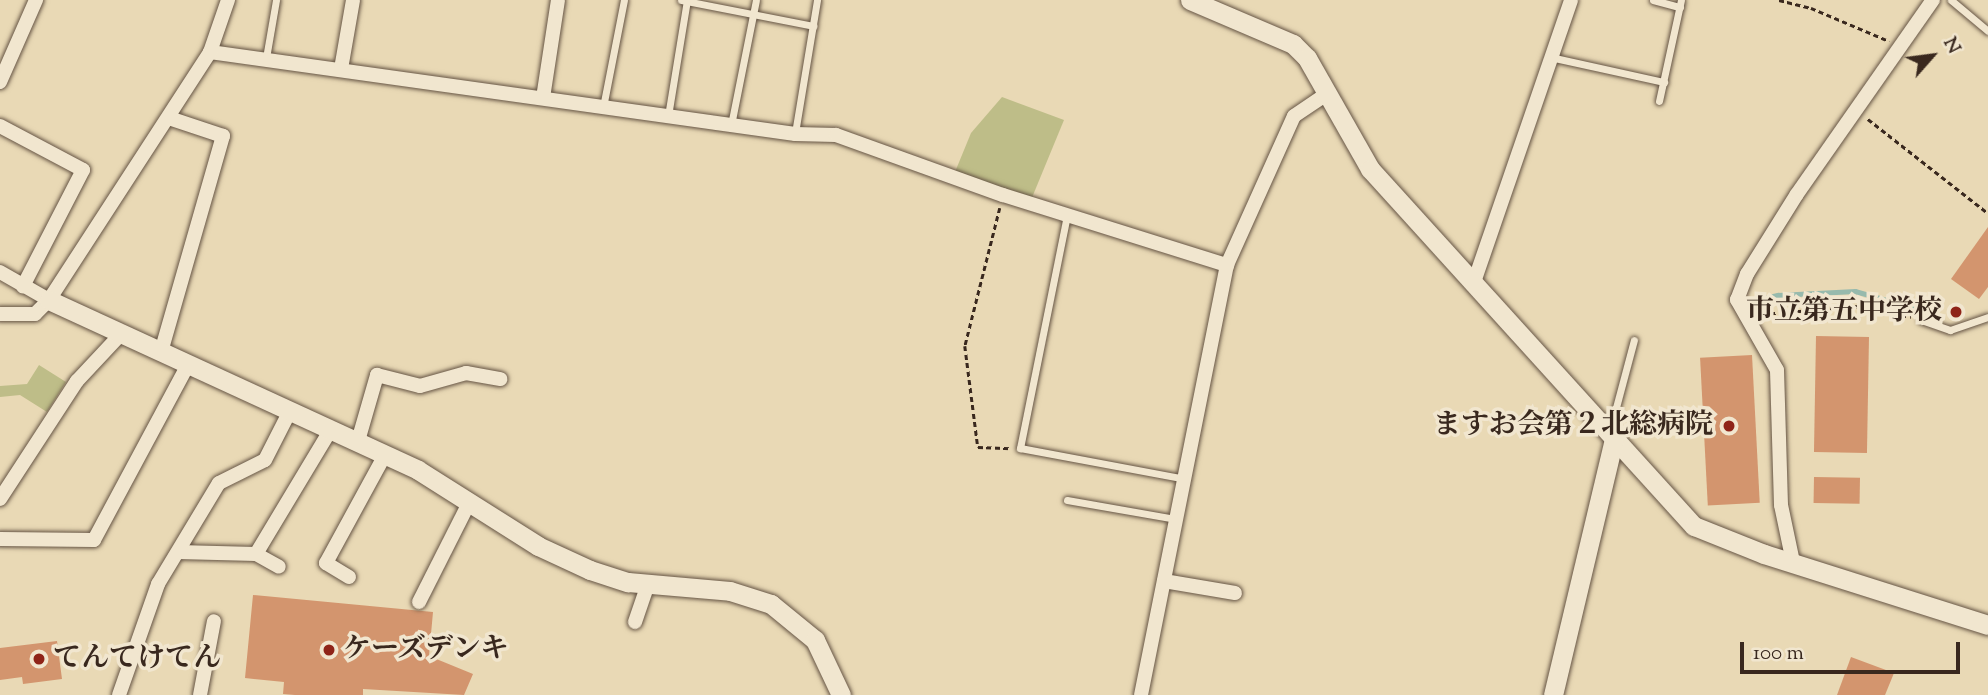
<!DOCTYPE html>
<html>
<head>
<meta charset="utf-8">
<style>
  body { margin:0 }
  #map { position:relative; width:1988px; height:695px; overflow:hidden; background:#e9d9b5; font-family:"Sorts Mill Goudy","Noto Serif JP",serif }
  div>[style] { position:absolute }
  .green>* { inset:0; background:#bebd88 }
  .stream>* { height:4.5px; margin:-2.25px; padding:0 2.25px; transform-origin:2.25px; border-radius:2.25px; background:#97baad }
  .building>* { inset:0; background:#d3956e; transform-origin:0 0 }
  .path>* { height:2.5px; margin-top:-1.25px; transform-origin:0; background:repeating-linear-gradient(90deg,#39281e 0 5px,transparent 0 8.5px) }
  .roads { filter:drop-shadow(0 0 2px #655444) drop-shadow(0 0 2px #655444) }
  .lane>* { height:7px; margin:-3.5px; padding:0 3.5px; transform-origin:3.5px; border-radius:3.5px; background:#f1e6cf }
  .street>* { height:14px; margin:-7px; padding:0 7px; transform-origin:7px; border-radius:7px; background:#f1e6cf }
  .secondary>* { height:19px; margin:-9.5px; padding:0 9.5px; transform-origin:9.5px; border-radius:9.5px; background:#f1e6cf }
  .dots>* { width:19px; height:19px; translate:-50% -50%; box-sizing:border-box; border:4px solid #f1e6cf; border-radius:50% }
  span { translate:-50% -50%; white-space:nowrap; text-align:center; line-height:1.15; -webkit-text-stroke:7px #f1e6cf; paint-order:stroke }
  .poi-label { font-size:28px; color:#39281e; font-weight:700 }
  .right { translate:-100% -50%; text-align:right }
  .left { translate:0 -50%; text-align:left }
  .north { position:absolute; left:1897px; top:21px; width:70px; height:70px; -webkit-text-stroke:5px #f1e6cf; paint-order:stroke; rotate:62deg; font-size:19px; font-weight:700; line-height:28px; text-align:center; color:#39281e }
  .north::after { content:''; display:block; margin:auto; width:24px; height:32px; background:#39281e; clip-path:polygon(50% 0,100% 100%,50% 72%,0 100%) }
  .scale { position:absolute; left:1740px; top:642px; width:220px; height:32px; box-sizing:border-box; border:4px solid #39281e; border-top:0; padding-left:9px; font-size:21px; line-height:24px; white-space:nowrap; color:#39281e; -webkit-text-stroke:5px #f1e6cf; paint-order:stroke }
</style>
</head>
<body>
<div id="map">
  <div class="green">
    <i style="clip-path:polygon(1002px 97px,1064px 120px,1031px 200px,955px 172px,971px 133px)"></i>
    <i style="clip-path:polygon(39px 365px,66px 382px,47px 412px,20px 395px,0 397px,0 386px,27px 384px)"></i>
  </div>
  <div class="stream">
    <i style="left:1743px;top:303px;width:36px;rotate:-13deg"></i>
    <i style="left:1778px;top:295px;width:77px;rotate:-3deg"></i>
    <i style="left:1855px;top:291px;width:66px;rotate:15.9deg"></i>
  </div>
  <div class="building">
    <i style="clip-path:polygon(1988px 227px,1988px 287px,1979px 299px,1951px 279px)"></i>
    <i style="left:1816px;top:336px;width:53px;height:116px;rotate:1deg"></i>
    <i style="left:1752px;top:355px;width:148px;height:52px;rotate:87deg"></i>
    <i style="left:1814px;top:477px;width:46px;height:26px;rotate:1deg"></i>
    <i style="clip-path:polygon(253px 595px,433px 612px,429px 656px,473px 674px,464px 695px,363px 689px,363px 695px,295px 695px,283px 694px,284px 682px,245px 678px)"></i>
    <i style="clip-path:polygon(57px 641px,62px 679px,23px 684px,22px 677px,0 680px,0 648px)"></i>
    <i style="clip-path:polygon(1851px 657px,1894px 673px,1885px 695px,1837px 695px)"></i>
  </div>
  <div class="path">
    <i style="left:1779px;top:0;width:33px;rotate:14deg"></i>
    <i style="left:1811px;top:8px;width:85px;rotate:22.9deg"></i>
    <i style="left:1868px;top:119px;width:152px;rotate:38.1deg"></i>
    <i style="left:1000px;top:208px;width:142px;rotate:104.2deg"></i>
    <i style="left:965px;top:346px;width:102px;rotate:82.7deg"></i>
    <i style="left:978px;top:447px;width:33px;rotate:2deg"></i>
    <i style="left:1762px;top:314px;width:98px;rotate:-4.7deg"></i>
    <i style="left:1860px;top:306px;width:52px;rotate:12.2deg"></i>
  </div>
  <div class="roads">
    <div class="lane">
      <i style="left:681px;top:0;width:135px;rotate:11.1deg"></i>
      <i style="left:1653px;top:0;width:28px;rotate:15deg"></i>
      <i style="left:1951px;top:0;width:48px;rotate:40deg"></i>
      <i style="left:1550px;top:57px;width:117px;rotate:12.4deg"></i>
      <i style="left:266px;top:58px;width:59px;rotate:-80.2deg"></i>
      <i style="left:1659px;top:101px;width:103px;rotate:-77.7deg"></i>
      <i style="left:603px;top:107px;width:109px;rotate:-78.9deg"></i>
      <i style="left:668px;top:116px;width:118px;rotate:-80.7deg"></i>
      <i style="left:731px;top:125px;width:127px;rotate:-78.7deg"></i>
      <i style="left:795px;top:133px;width:135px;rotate:-80.6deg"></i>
      <i style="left:1067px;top:215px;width:238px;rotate:101.4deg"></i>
      <i style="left:1020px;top:448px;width:168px;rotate:10.6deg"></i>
      <i style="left:1921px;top:320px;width:31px;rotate:19deg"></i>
      <i style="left:1950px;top:330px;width:40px;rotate:-18.9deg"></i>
      <i style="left:1610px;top:430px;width:93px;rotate:-75.1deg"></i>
      <i style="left:1067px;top:500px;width:111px;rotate:9.9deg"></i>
    </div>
    <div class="street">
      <i style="left:210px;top:52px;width:591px;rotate:7.98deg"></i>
      <i style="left:795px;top:134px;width:41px;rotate:1.4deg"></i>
      <i style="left:836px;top:135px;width:177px;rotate:19.8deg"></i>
      <i style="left:1003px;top:195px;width:235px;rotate:17.4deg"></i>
      <i style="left:341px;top:69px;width:70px;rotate:-80.1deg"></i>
      <i style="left:0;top:82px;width:90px;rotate:-66.3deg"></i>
      <i style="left:543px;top:98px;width:99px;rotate:-81.3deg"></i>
      <i style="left:0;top:126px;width:94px;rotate:27.9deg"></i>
      <i style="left:83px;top:170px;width:131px;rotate:117.3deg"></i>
      <i style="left:0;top:272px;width:56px;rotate:29.7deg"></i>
      <i style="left:1473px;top:285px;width:301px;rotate:-71deg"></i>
      <i style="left:0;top:314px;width:35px"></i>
      <i style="left:35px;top:314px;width:20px;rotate:-45deg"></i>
      <i style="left:49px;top:300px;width:296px;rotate:-57deg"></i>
      <i style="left:210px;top:52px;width:55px;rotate:-70.9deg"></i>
      <i style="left:161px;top:352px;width:225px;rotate:-74deg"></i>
      <i style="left:223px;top:136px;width:57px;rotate:-161.6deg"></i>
      <i style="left:358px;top:441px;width:69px;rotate:-73.9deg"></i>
      <i style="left:377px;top:375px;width:44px;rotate:14.3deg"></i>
      <i style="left:420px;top:386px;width:48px;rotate:-15.8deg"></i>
      <i style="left:466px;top:373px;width:35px;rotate:10deg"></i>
      <i style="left:0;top:499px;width:141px;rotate:-56.9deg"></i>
      <i style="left:77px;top:381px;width:64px;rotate:-46.9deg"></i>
      <i style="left:0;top:539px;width:94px;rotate:0.6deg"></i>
      <i style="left:94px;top:540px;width:199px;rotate:-61.8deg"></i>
      <i style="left:178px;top:552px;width:78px;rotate:1.5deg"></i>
      <i style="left:256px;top:554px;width:26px;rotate:29deg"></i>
      <i style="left:256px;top:554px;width:146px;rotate:-59deg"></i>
      <i style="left:1793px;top:562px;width:58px;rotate:-101.9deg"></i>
      <i style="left:1781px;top:505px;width:135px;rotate:-91.7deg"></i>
      <i style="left:1777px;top:370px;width:81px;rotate:-119.7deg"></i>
      <i style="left:1737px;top:300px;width:28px;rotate:-69deg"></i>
      <i style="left:1747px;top:274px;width:94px;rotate:-58deg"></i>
      <i style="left:1797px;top:194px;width:237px;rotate:-55deg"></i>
      <i style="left:349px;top:577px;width:27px;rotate:-149deg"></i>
      <i style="left:326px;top:563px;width:123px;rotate:-61.4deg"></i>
      <i style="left:1164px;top:581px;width:72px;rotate:9.6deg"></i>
      <i style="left:419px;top:602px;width:113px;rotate:-63.2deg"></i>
      <i style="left:635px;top:622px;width:40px;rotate:-71.1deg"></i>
      <i style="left:119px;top:695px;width:118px;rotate:-70.6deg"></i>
      <i style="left:158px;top:584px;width:118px;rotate:-58.9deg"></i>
      <i style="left:219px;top:483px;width:51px;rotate:-26.6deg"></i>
      <i style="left:265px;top:460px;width:55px;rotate:-63deg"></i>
      <i style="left:200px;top:695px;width:75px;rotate:-79.3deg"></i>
      <i style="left:1141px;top:695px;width:439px;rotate:-78.7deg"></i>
      <i style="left:1227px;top:265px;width:163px;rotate:-65.8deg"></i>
      <i style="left:1294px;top:116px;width:40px;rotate:-34deg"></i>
    </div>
    <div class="secondary">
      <i style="left:1190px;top:0;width:112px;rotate:23.1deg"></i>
      <i style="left:1293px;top:44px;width:20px;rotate:45deg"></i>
      <i style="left:1307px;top:58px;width:128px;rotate:60.4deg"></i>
      <i style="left:1370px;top:169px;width:482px;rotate:47.8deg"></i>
      <i style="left:1694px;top:526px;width:75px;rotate:21.8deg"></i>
      <i style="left:1764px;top:554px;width:235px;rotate:17.6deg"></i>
      <i style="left:49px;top:300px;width:406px;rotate:24.7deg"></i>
      <i style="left:418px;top:470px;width:142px;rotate:32.3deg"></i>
      <i style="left:538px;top:546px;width:57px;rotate:24.8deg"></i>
      <i style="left:590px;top:570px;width:40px;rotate:18deg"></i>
      <i style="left:628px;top:582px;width:102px;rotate:5deg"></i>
      <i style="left:730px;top:591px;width:43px;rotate:17.6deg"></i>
      <i style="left:771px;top:604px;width:57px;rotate:39.3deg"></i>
      <i style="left:815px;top:640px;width:61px;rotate:64.7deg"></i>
      <i style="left:1553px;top:695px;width:263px;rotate:-76.6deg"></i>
    </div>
  </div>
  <div class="dots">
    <i style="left:1956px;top:312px;background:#8f2418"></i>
    <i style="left:1729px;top:426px;background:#8f2418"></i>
    <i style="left:329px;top:650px;background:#8f2418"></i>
    <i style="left:39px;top:659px;background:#8f2418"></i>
  </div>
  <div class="poi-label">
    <span class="right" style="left:1942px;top:312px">市立第五中学校</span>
    <span class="right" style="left:1713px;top:426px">ますお会第２北総病院</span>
    <span class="left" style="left:343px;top:650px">ケーズデンキ</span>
    <span class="left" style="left:53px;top:659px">てんてけてん</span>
  </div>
  <div class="north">N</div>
  <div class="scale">100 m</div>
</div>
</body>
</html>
